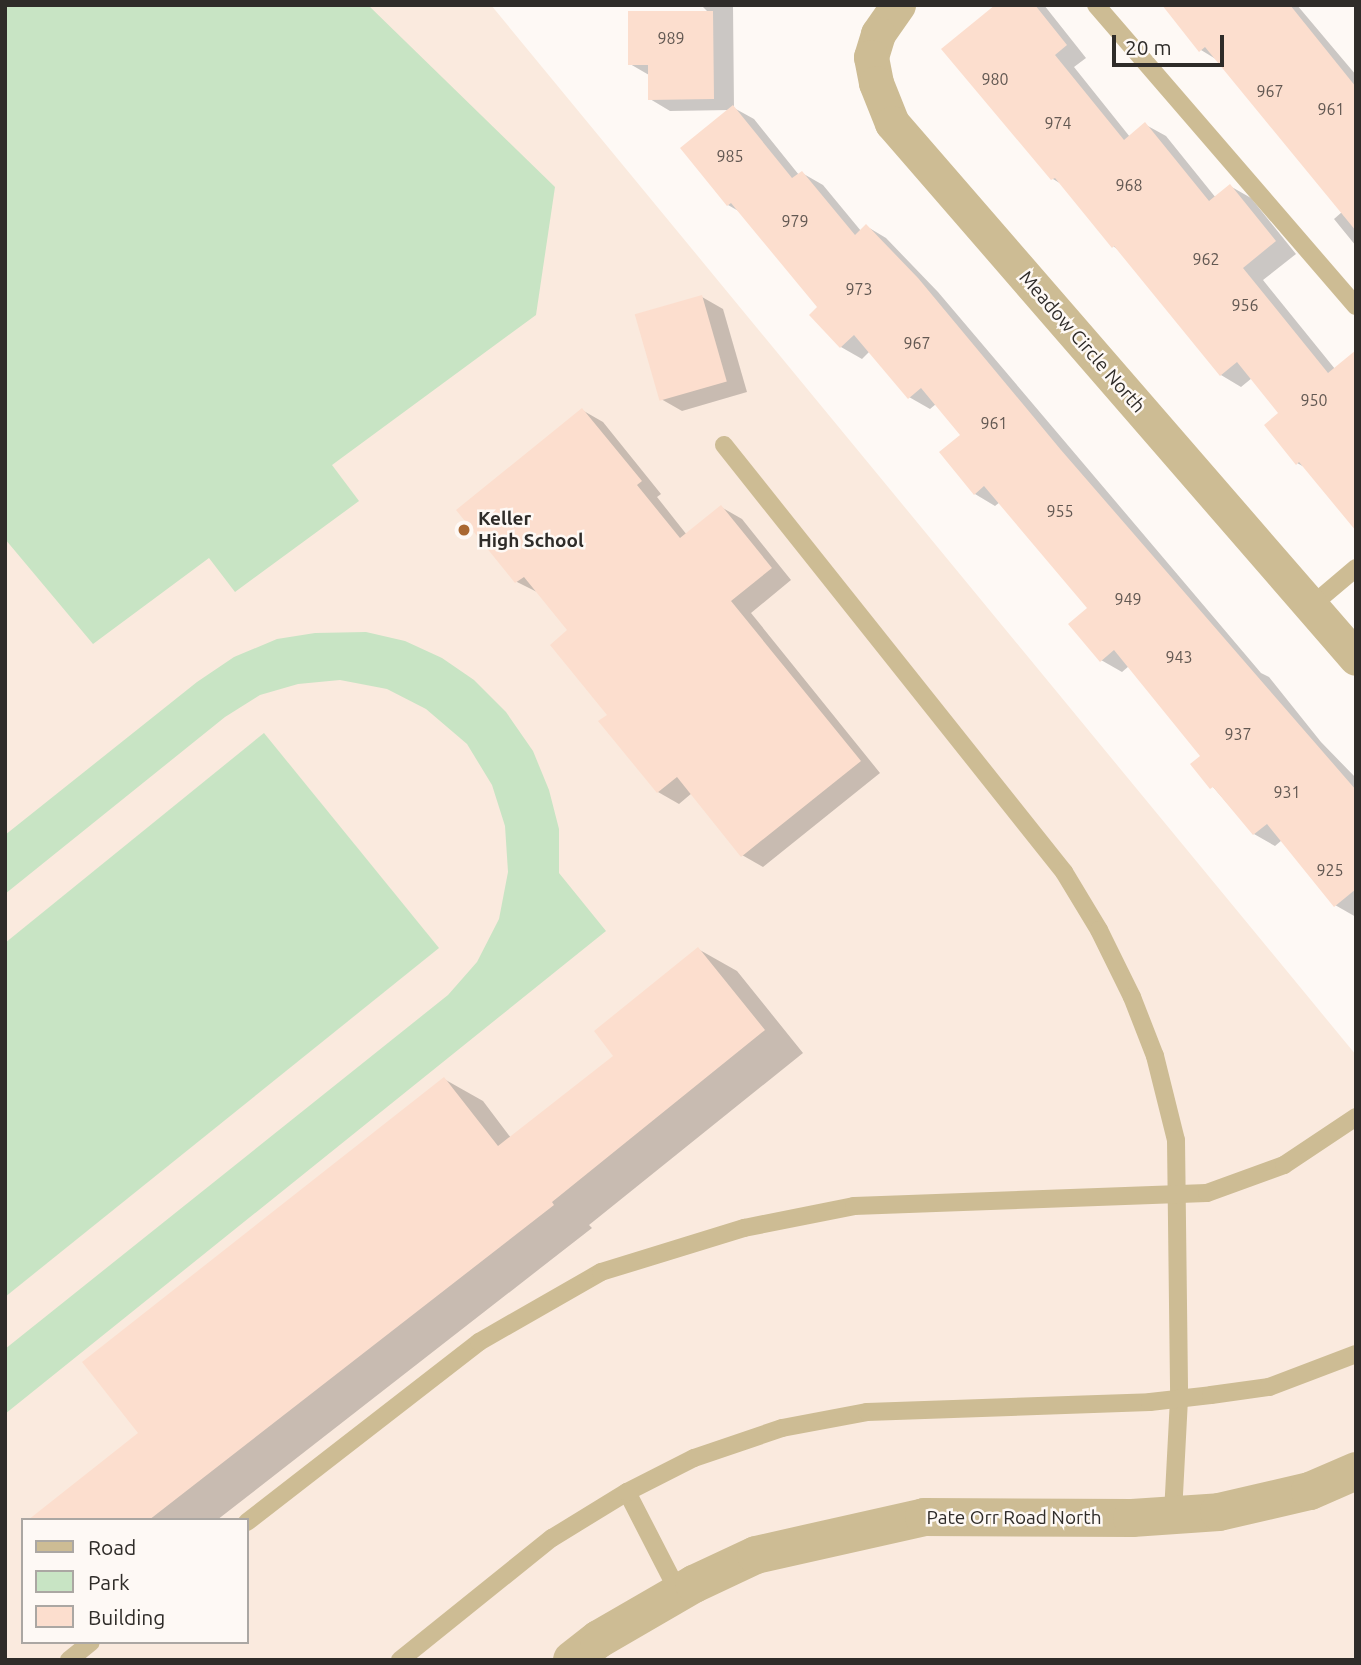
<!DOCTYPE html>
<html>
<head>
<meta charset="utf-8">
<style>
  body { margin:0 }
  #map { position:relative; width:1361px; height:1665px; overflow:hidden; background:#fef9f5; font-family:Ubuntu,sans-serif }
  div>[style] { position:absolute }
  .built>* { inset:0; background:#faeade }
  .green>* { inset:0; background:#c8e4c4 }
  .shadow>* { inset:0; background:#0003 }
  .building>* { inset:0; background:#fcdece; transform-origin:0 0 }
  .service>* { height:18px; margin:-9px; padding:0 9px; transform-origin:9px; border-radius:9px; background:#cdbc94 }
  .minor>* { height:35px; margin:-17.5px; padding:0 17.5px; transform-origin:17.5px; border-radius:17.5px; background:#cdbc94 }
  .tertiary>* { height:38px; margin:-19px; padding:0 19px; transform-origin:19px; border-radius:19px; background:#cdbc94 }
  .dots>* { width:19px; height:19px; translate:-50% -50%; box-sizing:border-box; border:4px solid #fef9f5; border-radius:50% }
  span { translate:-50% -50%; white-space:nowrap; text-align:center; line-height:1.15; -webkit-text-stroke:5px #fef9f5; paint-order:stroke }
  .number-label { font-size:16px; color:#625852 }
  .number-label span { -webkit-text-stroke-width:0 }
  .street-label { font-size:19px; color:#2f2c29 }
  .poi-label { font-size:19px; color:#2f2c29; font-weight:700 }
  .left { translate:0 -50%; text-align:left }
  .frame { position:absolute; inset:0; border:7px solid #2f2c29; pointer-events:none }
  .legend { position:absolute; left:21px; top:1518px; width:228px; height:126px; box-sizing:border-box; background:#fef9f5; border:2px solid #aba7a3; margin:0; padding:9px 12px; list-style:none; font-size:21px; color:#2f2c29 }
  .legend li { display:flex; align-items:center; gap:14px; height:35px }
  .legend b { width:35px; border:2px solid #aba7a3 }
  .scale { position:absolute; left:1112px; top:35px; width:112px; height:32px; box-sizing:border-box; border:4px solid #2f2c29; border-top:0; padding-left:9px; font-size:21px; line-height:24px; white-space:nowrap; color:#2f2c29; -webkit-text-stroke:5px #fef9f5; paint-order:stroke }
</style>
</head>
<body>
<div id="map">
  <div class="built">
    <i style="clip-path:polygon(evenodd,5px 5px,491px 5px,1356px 1055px,1356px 1660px,5px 1660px,5px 5px,23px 1520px,247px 1520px,247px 1642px,23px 1642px,23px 1520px)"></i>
  </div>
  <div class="green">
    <i style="clip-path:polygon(5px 5px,368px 5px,555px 187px,536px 315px,332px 465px,359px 501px,235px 592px,209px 558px,93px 644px,5px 539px)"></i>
    <i style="clip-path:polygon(366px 632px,405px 641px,442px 658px,474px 680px,506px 712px,533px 751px,549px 790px,559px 829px,559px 873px,606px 931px,5px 1414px,5px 1349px,448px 995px,477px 962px,499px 919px,508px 872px,505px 826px,492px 785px,467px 744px,426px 709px,387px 689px,340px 680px,298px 684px,260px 695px,225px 717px,5px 894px,5px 835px,197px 682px,234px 657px,277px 639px,315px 633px)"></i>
    <i style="clip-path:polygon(264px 733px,439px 948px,5px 1297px,5px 943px)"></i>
  </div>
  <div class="shadow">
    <i style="clip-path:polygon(701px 5px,733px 5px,734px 108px,754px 119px,799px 175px,802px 173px,823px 185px,861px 231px,866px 226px,886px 238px,938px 292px,1261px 673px,1269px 677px,1321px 742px,1356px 778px,1356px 917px,1335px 905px,1282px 840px,1275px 846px,1254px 834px,1193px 764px,1202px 757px,1129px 666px,1122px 672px,1101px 660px,1089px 608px,1000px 502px,995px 506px,975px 494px,962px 436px,936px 404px,930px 409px,909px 397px,870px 351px,862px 359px,841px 347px,819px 307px,742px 213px,728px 205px,730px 110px,670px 111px,650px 99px,649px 75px,630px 64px,709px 13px)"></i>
    <i style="clip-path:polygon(998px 5px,1044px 5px,1086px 58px,1074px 67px,1130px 137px,1146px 125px,1166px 136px,1216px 198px,1230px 186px,1251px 198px,1296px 254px,1263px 280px,1335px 369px,1308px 469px,1297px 463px,1281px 413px,1252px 378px,1241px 387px,1221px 375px,1120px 251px,1113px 246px,1063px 185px,1053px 179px)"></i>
    <i style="clip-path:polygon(1164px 5px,1297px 5px,1356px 75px,1356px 246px,1334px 219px,1342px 212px,1219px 61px,1201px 50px)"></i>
    <i style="clip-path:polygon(702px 297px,723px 309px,747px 392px,682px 411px,661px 399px)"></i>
    <i style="clip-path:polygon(582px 410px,603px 422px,661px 494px,657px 497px,687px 535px,721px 507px,742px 519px,791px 580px,751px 613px,880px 773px,763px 867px,742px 855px,692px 793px,679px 804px,658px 792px,609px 715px,570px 631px,539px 593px,517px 582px,459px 510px)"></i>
    <i style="clip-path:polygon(698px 949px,737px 971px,803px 1053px,589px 1225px,592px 1228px,217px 1520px,40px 1520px,141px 1433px,444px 1079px,483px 1101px,511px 1138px,616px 1056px)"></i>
  </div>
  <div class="building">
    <i style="clip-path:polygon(995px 5px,1035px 5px,1067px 45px,1055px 55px,1124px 140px,1145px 122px,1209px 201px,1230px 184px,1276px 241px,1243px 268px,1328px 373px,1356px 350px,1356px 531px,1299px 462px,1296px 465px,1264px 425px,1278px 413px,1237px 362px,1220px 376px,1114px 246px,1112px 248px,1055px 178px,1051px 180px,941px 49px)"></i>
    <i style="clip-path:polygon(1162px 5px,1290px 5px,1356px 87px,1356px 231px,1205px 47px,1199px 52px)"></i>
    <i style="clip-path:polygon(628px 11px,713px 11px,714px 99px,648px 100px,648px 65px,628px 65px)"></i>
    <i style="clip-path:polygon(733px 105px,792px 178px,802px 171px,855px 235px,866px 224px,918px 278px,1061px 450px,1356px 790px,1356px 889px,1334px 907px,1267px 824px,1253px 835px,1213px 787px,1210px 789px,1190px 764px,1200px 756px,1114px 650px,1100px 662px,1068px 624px,1087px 608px,984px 486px,974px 495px,939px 452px,960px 435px,921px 388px,908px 399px,854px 335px,840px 348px,809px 315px,817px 307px,731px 203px,727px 206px,680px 148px)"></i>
    <i style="left:702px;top:295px;width:90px;height:70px;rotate:74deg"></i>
    <i style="clip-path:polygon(582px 408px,642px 481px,637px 485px,680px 538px,721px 505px,772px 568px,731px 601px,861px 761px,741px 857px,677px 777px,657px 793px,598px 721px,607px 715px,550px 645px,567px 630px,524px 577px,515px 583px,456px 510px)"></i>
    <i style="clip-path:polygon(698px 947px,765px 1030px,552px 1202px,554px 1205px,149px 1520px,28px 1520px,138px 1433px,82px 1362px,444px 1077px,498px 1146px,613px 1056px,594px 1031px)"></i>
  </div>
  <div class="service">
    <i style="left:1096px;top:5px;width:398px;rotate:49.2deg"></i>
    <i style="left:724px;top:445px;width:546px;rotate:51.47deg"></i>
    <i style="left:1064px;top:872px;width:68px;rotate:58.9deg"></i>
    <i style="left:1099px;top:930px;width:75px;rotate:63.8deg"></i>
    <i style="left:1132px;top:997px;width:63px;rotate:68.7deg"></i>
    <i style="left:1155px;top:1056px;width:87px;rotate:76deg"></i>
    <i style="left:1176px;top:1140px;width:259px;rotate:89.3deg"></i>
    <i style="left:1179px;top:1399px;width:116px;rotate:93deg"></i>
    <i style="left:1311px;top:606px;width:59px;rotate:-40.2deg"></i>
    <i style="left:627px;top:1492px;width:114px;rotate:62.8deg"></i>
    <i style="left:247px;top:1522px;width:294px;rotate:-37.8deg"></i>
    <i style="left:479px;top:1342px;width:141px;rotate:-29.8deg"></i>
    <i style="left:601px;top:1272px;width:150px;rotate:-17.1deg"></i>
    <i style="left:744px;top:1228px;width:112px;rotate:-11.3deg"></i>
    <i style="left:854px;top:1206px;width:353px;rotate:-2.1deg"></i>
    <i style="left:1207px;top:1193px;width:82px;rotate:-20deg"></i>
    <i style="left:1284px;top:1165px;width:87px;rotate:-33.7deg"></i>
    <i style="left:69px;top:1660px;width:28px;rotate:-39deg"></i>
    <i style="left:400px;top:1660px;width:195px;rotate:-38.8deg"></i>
    <i style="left:552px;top:1538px;width:88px;rotate:-31.5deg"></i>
    <i style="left:627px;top:1492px;width:75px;rotate:-26.9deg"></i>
    <i style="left:694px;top:1458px;width:93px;rotate:-18.8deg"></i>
    <i style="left:782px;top:1428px;width:86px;rotate:-10.7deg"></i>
    <i style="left:867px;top:1412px;width:283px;rotate:-2deg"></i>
    <i style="left:1150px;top:1402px;width:61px;rotate:-6.5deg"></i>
    <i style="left:1211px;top:1395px;width:59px;rotate:-7.9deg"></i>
    <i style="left:1269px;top:1387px;width:93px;rotate:-20.8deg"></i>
  </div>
  <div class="minor">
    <i style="left:898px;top:5px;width:35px;rotate:125deg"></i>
    <i style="left:878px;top:34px;width:24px;rotate:107deg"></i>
    <i style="left:871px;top:57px;width:26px;rotate:79deg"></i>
    <i style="left:876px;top:83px;width:43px;rotate:68.2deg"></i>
    <i style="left:892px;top:123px;width:708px;rotate:49.07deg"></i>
  </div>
  <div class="tertiary">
    <i style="left:572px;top:1660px;width:34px;rotate:-38deg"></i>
    <i style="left:599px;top:1639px;width:110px;rotate:-30.1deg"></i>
    <i style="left:694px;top:1584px;width:68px;rotate:-25.1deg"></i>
    <i style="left:756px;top:1555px;width:172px;rotate:-12.7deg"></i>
    <i style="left:924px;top:1517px;width:208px;rotate:0.3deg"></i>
    <i style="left:1132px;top:1518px;width:87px;rotate:-3.9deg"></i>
    <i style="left:1219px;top:1512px;width:93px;rotate:-13deg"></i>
    <i style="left:1310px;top:1491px;width:50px;rotate:-23.5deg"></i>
  </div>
  <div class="dots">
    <i style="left:464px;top:530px;background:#a96832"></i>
  </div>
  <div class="number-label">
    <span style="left:671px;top:38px">989</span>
    <span style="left:995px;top:79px">980</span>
    <span style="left:1270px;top:91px">967</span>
    <span style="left:1331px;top:109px">961</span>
    <span style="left:1058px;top:123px">974</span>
    <span style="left:730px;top:156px">985</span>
    <span style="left:1129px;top:185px">968</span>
    <span style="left:795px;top:221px">979</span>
    <span style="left:1206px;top:259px">962</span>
    <span style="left:859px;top:289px">973</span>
    <span style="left:1245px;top:305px">956</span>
    <span style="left:917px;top:343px">967</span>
    <span style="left:1314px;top:400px">950</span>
    <span style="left:994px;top:423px">961</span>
    <span style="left:1060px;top:511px">955</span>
    <span style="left:1128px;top:599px">949</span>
    <span style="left:1179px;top:657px">943</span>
    <span style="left:1238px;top:734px">937</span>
    <span style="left:1287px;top:792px">931</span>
    <span style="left:1330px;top:870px">925</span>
  </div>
  <div class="street-label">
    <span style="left:1082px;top:342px;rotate:49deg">Meadow Circle North</span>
    <span style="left:1014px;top:1518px">Pate Orr Road North</span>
  </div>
  <div class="poi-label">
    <span class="left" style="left:478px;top:530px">Keller<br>High School</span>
  </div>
  <div class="frame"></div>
  <ul class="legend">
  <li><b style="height:9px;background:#cdbc94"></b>Road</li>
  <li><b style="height:19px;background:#c8e4c4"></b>Park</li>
  <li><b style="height:19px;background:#fcdece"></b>Building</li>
  </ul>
  <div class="scale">20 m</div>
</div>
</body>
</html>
